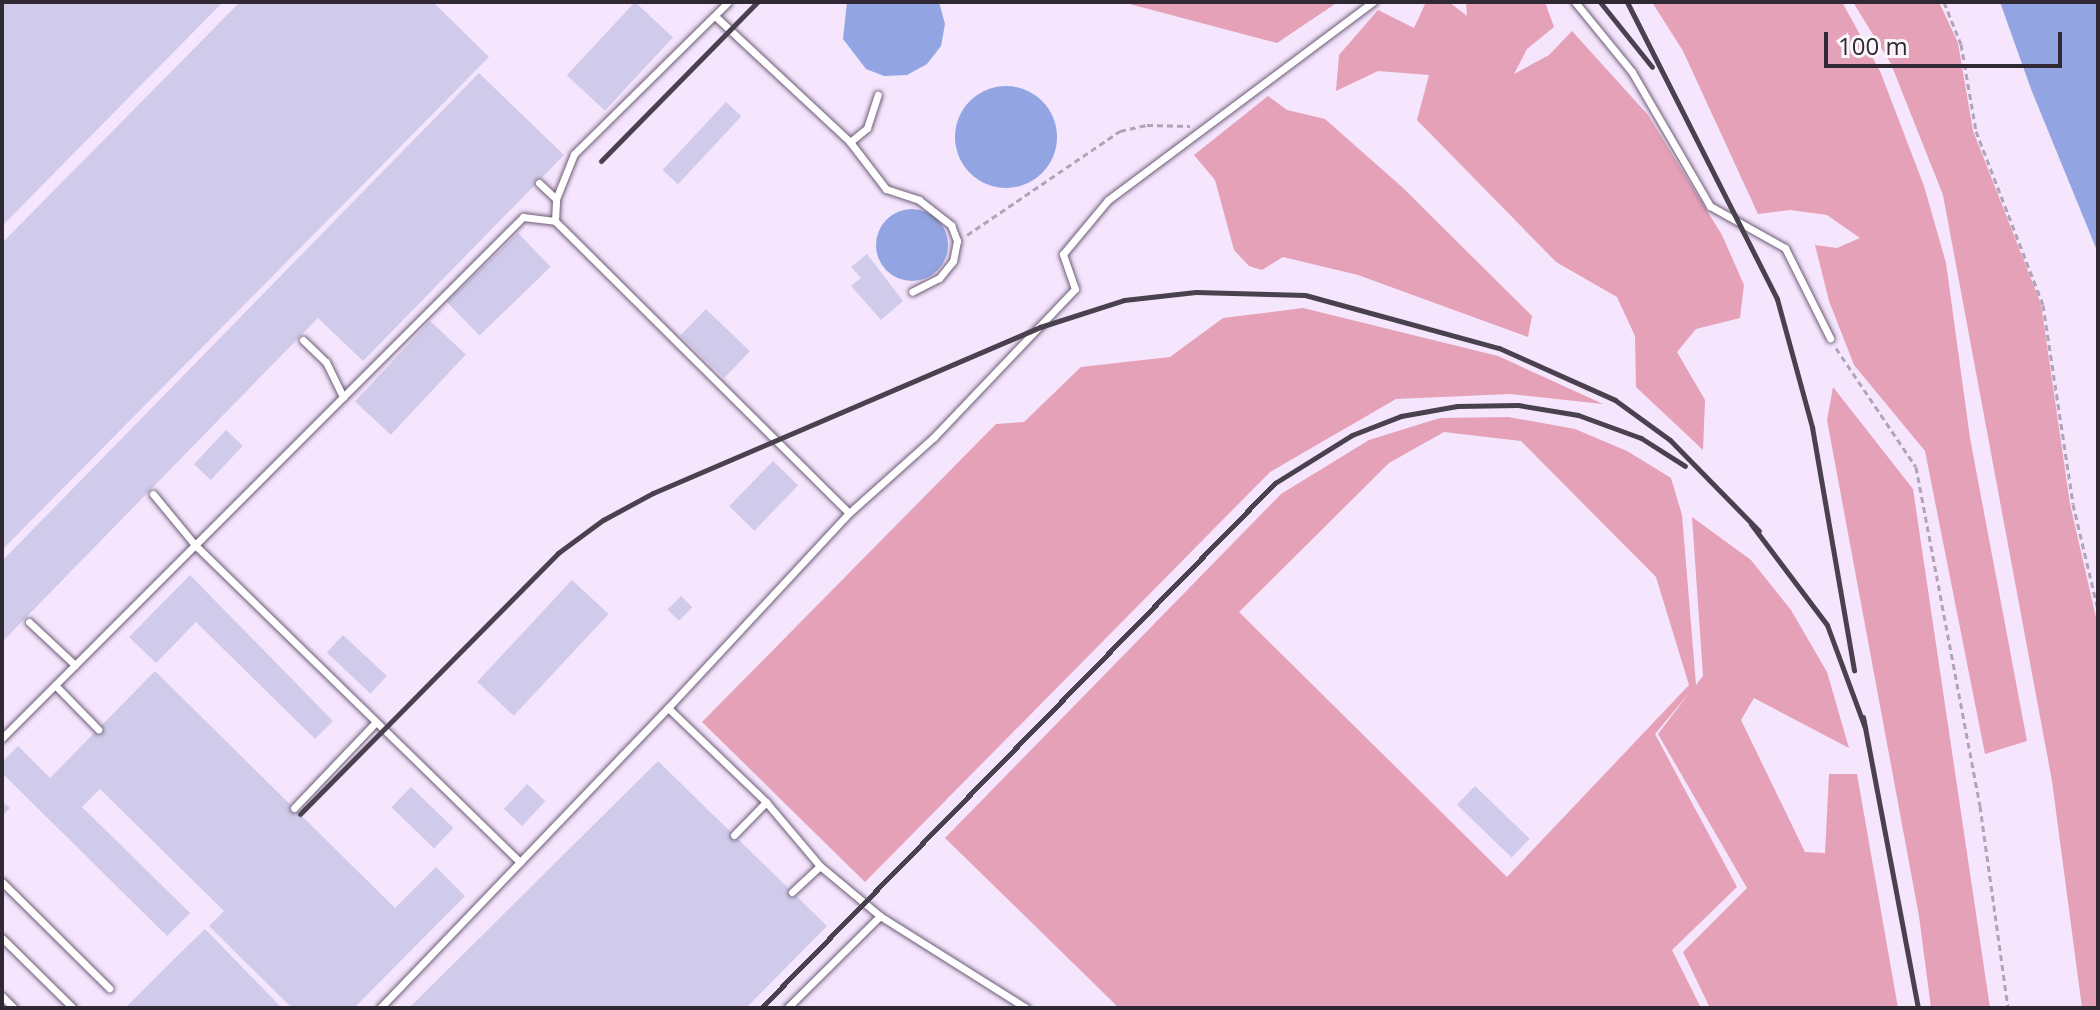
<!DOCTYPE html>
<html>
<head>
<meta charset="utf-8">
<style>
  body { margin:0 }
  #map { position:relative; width:2100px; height:1010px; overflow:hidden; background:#f5e5fd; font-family:"Open Sans",sans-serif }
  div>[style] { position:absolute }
  .green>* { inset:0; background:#e5a1b7 }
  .water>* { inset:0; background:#92a5e2 }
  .round { border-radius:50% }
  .building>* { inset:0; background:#d0cbeb; transform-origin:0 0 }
  .path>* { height:3px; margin-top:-1.5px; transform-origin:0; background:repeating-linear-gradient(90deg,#b1a4b8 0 6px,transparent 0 10px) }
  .roads { filter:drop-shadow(0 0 2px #6d5c75) drop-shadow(0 0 2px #6d5c75) }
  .lane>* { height:7px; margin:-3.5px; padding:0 3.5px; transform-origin:3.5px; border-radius:3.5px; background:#fff }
  .rail>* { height:5px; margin:-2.5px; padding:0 2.5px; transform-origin:2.5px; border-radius:2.5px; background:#4a414e }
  span { translate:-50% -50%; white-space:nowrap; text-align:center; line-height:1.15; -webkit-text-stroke:6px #fbf7fd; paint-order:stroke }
  .frame { position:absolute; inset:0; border:4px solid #302833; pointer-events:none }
  .scale { position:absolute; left:1824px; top:32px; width:238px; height:36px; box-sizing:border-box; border:4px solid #302833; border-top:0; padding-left:10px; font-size:24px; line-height:28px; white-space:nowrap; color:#302833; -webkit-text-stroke:6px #fbf7fd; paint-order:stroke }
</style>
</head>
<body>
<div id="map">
  <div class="green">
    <i style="clip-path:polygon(1122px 2px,1338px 2px,1277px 43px)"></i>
    <i style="clip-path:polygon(1426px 2px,1449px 2px,1467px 16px,1466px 2px,1545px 2px,1554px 27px,1527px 49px,1514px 74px,1549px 55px,1572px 31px,1648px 115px,1722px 235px,1744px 285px,1740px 318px,1696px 329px,1677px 352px,1705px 400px,1703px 450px,1636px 387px,1635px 336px,1617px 297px,1556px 262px,1417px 120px,1429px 75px,1378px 71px,1336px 91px,1339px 55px,1378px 10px,1414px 28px)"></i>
    <i style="clip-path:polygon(1652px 2px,1842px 2px,1880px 71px,1924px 186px,1946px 263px,1970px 438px,2027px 741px,1985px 754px,1925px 451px,1854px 365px,1829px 301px,1815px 245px,1837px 248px,1860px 238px,1827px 215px,1790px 210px,1758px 214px,1683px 51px)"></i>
    <i style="clip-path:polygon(1853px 2px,1939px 2px,1958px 43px,1973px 131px,2041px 304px,2070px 504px,2098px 626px,2098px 1008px,2082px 1008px,2052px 781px,1943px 195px,1891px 64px)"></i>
    <i style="clip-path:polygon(1268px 96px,1287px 110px,1325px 119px,1402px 187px,1532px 316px,1528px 337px,1358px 275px,1283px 257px,1262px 270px,1249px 266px,1234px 250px,1215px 180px,1194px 155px)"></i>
    <i style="clip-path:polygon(1303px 308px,1498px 356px,1603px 404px,1510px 394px,1396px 399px,1270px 472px,865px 882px,702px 722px,996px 424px,1024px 422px,1081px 367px,1170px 357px,1223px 318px)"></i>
    <i style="clip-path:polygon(1833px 387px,1913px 489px,1990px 1008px,1931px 1008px,1919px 916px,1827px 420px)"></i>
    <i style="clip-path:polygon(evenodd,1508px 417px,1575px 429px,1627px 451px,1671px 478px,1682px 515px,1696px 685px,1703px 676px,1692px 517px,1751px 560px,1791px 610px,1827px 672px,1849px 748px,1754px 698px,1741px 720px,1805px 852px,1825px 853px,1829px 774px,1857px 774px,1898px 1008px,1710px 1008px,1683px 952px,1747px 888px,1658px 734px,1690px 692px,1655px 734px,1737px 887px,1672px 950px,1701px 1008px,1119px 1008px,945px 838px,1281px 494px,1369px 440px,1440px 418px,1508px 417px,1444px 432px,1521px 441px,1656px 577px,1689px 685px,1507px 877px,1239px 612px,1389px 463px,1444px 432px)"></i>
  </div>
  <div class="water">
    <i style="clip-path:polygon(847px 2px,939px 2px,945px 24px,941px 46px,927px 64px,907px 75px,884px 76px,866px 69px,843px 39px)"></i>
    <i style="clip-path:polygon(2000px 2px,2098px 2px,2098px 253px,2031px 89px)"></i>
    <i class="round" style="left:955px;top:86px;width:102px;height:102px"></i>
    <i class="round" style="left:876px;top:209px;width:72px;height:72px"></i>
  </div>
  <div class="building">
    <i style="clip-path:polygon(2px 2px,223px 2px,2px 226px)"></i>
    <i style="clip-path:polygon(240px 2px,433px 2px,489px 57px,2px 550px,2px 243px)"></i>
    <i style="left:635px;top:2px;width:52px;height:100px;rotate:43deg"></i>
    <i style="clip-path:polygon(479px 73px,564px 155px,363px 361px,318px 318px,2px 642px,2px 561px)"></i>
    <i style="left:726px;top:102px;width:21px;height:93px;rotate:43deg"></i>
    <i style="left:518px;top:233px;width:47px;height:99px;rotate:46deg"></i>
    <i style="clip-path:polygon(867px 254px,903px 301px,881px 320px,851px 286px,861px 278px,851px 267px)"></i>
    <i style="left:706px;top:309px;width:61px;height:37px;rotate:44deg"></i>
    <i style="left:430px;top:321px;width:49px;height:110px;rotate:43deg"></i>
    <i style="left:226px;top:430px;width:23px;height:47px;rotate:43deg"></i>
    <i style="left:773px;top:461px;width:35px;height:63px;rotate:44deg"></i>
    <i style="clip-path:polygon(190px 575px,333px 721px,315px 739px,196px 622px,156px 663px,129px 637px)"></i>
    <i style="left:572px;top:580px;width:50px;height:139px;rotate:43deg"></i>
    <i style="left:681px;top:596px;width:16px;height:19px;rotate:45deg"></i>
    <i style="left:343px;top:635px;width:60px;height:24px;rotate:43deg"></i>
    <i style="clip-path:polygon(155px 671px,395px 908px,436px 867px,465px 896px,354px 1008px,292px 1008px,209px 926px,224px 911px,100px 789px,82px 807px,190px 913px,167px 936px,2px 773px,2px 762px,18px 746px,50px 778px)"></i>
    <i style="clip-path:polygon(658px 761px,827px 926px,746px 1008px,409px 1008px)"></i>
    <i style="left:527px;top:784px;width:25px;height:34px;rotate:43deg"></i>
    <i style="left:1475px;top:786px;width:76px;height:26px;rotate:44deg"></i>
    <i style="left:411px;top:787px;width:59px;height:28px;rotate:44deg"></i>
    <i style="clip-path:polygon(2px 801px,10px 808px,2px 816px)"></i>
    <i style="clip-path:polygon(205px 929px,282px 1008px,125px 1008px,169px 964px)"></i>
  </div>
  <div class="path">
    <i style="left:1944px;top:2px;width:45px;rotate:68deg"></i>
    <i style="left:1961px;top:44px;width:88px;rotate:80.2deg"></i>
    <i style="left:1976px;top:131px;width:186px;rotate:68.9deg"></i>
    <i style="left:2043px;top:305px;width:201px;rotate:81.4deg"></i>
    <i style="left:2073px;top:504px;width:109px;rotate:76.7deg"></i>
    <i style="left:967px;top:235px;width:185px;rotate:-34.2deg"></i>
    <i style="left:1120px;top:131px;width:28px;rotate:-13deg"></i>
    <i style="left:1147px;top:125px;width:43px;rotate:1.3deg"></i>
    <i style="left:1836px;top:348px;width:143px;rotate:56.1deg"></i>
    <i style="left:1916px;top:467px;width:345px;rotate:79.3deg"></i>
    <i style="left:1980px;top:806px;width:204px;rotate:82.1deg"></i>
  </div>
  <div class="roads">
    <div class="lane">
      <i style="left:1575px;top:2px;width:90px;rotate:50.8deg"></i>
      <i style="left:1632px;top:72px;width:155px;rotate:59.8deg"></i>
      <i style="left:1710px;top:206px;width:86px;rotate:29.2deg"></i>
      <i style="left:1785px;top:248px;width:101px;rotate:63.4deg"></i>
      <i style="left:715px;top:16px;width:185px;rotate:43deg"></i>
      <i style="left:850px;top:142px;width:59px;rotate:52.5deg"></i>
      <i style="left:886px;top:189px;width:35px;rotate:18deg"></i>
      <i style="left:919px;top:200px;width:41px;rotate:38deg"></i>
      <i style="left:951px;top:225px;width:17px;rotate:69deg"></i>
      <i style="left:957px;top:241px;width:20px;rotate:101deg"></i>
      <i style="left:953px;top:261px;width:22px;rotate:129deg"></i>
      <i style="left:939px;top:278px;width:30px;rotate:153deg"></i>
      <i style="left:850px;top:142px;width:22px;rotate:-39deg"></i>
      <i style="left:867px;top:128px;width:35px;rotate:-72deg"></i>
      <i style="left:539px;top:183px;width:23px;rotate:43deg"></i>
      <i style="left:555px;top:221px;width:22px;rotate:-87deg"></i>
      <i style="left:556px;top:199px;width:48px;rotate:-68.2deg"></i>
      <i style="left:574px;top:154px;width:216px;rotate:-44.6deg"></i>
      <i style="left:303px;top:340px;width:32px;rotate:44deg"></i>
      <i style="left:326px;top:362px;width:39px;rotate:64deg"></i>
      <i style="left:153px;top:494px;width:66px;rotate:50.5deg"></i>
      <i style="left:195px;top:545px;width:454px;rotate:44.3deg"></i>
      <i style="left:849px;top:513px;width:113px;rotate:-41.8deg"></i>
      <i style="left:933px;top:438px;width:206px;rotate:-46.4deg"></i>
      <i style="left:1075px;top:289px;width:37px;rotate:-109deg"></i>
      <i style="left:1063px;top:254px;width:70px;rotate:-50.2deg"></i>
      <i style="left:1108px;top:200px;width:331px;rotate:-36.8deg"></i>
      <i style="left:29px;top:622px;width:63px;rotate:43.1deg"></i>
      <i style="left:55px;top:685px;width:62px;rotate:45.7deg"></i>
      <i style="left:2px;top:738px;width:737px;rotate:-45deg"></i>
      <i style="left:523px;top:217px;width:32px;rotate:7deg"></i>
      <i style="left:555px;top:221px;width:414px;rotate:44.8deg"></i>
      <i style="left:849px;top:513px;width:266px;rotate:132.9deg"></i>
      <i style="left:294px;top:808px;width:117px;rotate:-46.4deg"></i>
      <i style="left:734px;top:835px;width:46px;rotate:-45.9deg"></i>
      <i style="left:2px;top:882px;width:151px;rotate:44.7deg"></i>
      <i style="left:792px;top:892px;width:38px;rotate:-43deg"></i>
      <i style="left:880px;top:916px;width:173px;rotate:32.2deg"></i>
      <i style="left:2px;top:938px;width:100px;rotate:44.6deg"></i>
      <i style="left:2px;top:996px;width:17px;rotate:45deg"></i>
      <i style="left:380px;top:1008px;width:416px;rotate:-46.2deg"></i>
      <i style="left:668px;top:708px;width:136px;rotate:43.8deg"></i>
      <i style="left:766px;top:802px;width:84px;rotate:49.8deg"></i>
      <i style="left:820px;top:866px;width:78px;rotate:39.8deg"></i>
      <i style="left:880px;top:916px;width:131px;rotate:135.3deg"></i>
    </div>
  </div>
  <div class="rail">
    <i style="left:1600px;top:2px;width:83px;rotate:51.3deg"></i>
    <i style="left:1627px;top:2px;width:333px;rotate:63.2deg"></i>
    <i style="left:1777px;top:299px;width:133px;rotate:74.7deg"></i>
    <i style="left:1812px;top:427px;width:247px;rotate:80.2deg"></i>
    <i style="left:601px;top:161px;width:223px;rotate:-45.5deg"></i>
    <i style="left:1751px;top:524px;width:126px;rotate:53deg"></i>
    <i style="left:1827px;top:625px;width:110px;rotate:69.7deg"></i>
    <i style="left:1863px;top:717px;width:296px;rotate:79.3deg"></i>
    <i style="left:300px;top:814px;width:367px;rotate:-45.3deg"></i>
    <i style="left:558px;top:553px;width:56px;rotate:-36.3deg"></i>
    <i style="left:603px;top:520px;width:57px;rotate:-28.4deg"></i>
    <i style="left:653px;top:493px;width:421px;rotate:-23.2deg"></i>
    <i style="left:1040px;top:327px;width:88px;rotate:-17.8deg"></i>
    <i style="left:1124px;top:300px;width:72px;rotate:-6.3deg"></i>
    <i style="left:1196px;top:292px;width:109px;rotate:1.6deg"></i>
    <i style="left:1305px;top:295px;width:201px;rotate:15.3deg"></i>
    <i style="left:1499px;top:348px;width:127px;rotate:24.1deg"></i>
    <i style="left:1615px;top:400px;width:68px;rotate:36deg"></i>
    <i style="left:1670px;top:440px;width:127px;rotate:45.6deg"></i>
    <i style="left:761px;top:1008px;width:735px;rotate:-45.61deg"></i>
    <i style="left:1275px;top:483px;width:91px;rotate:-31.9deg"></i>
    <i style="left:1352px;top:435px;width:53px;rotate:-21.2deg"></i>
    <i style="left:1401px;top:416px;width:57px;rotate:-10.1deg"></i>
    <i style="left:1457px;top:406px;width:61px;rotate:-0.9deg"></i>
    <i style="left:1518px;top:405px;width:61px;rotate:9.5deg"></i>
    <i style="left:1578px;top:415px;width:67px;rotate:20.1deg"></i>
    <i style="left:1641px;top:438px;width:52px;rotate:32.5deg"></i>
  </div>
  <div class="frame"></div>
  <div class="scale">100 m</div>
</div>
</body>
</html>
